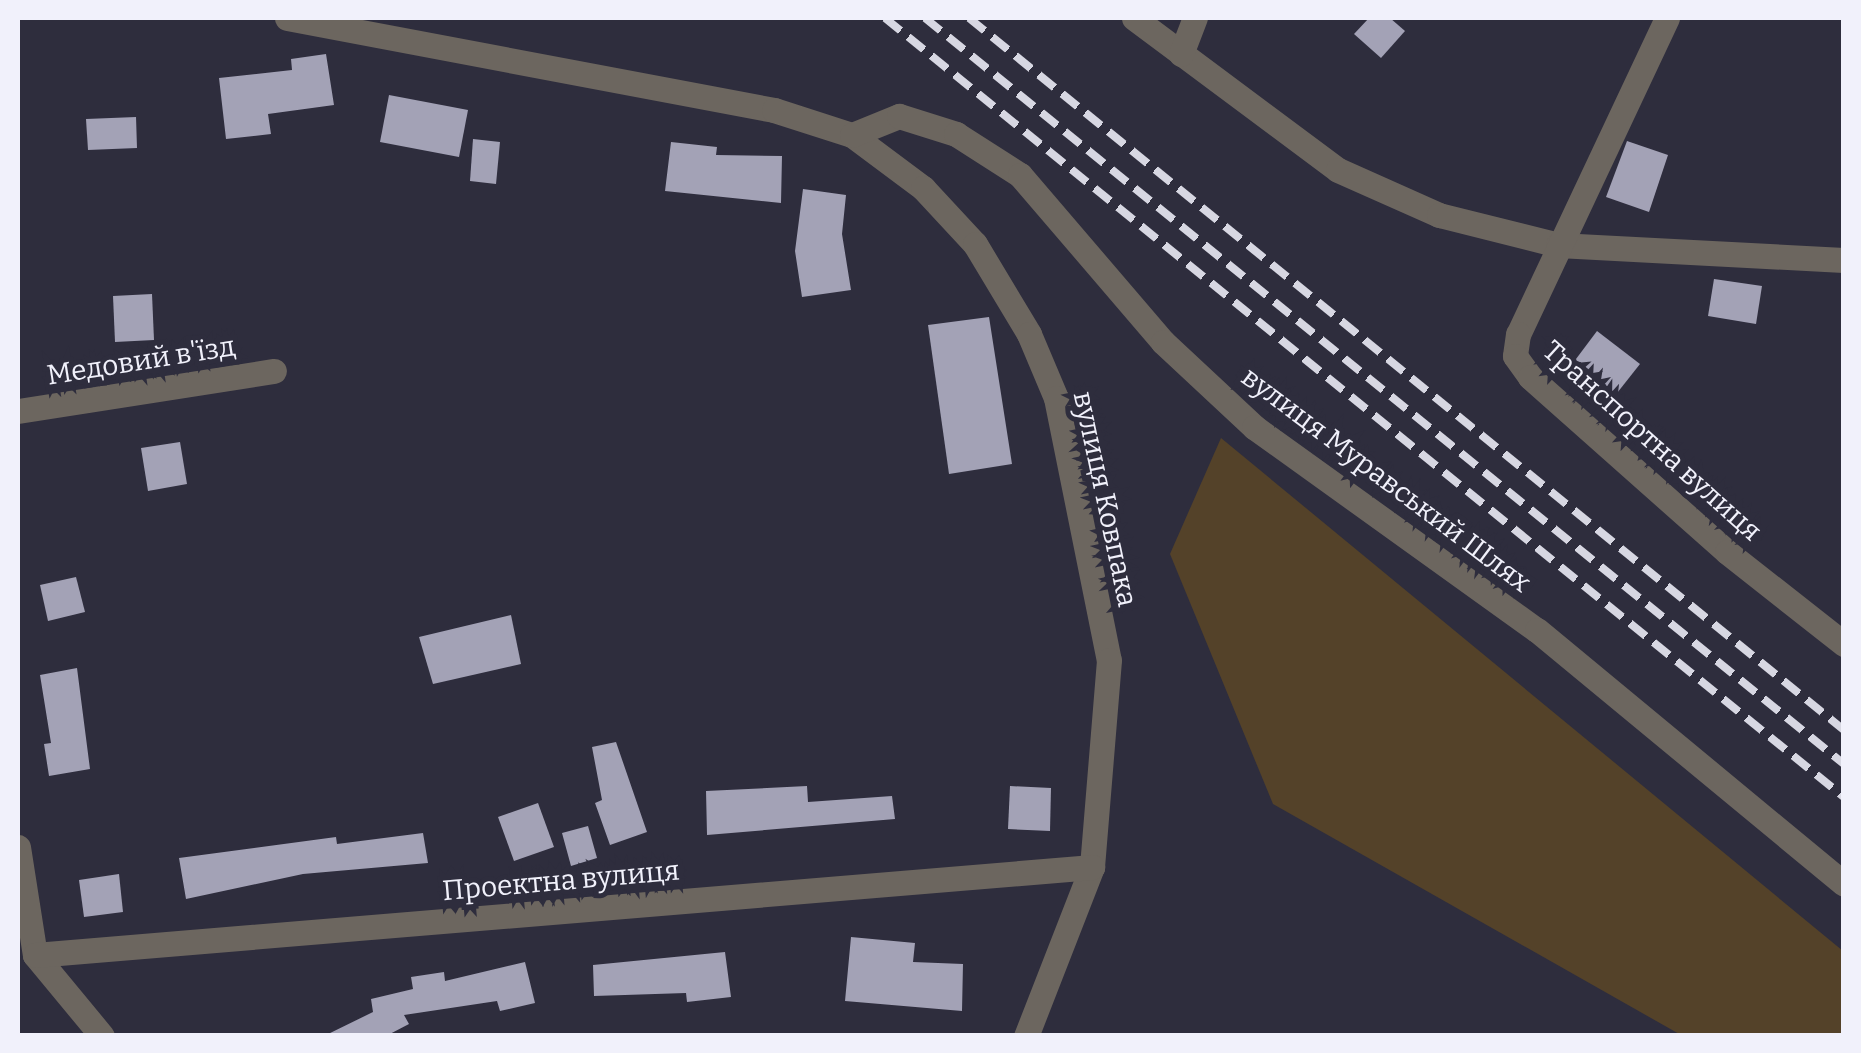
<!DOCTYPE html>
<meta charset="utf-8">
<style>
body{margin:0}
#map{position:relative;width:1861px;height:1053px;overflow:hidden;background:#2e2d3d;font-family:Bitter,serif}
div>[style]{position:absolute}
.green>*{inset:0;background:#544229}
.building>*{inset:0;background:#a3a2b6}
.minor>*{height:25px;margin:-12.5px;padding:0 12.5px;transform-origin:12.5px;border-radius:12.5px;background:#6c665f}
.rail>*{height:8px;margin-top:-4px;transform-origin:0;background:repeating-linear-gradient(90deg,#d7d7e2 0 20px,transparent 0 30px)}
span{translate:-50% -50%;white-space:nowrap;text-align:center;line-height:1.15;-webkit-text-stroke:10px #2e2d3d;paint-order:stroke}
.street-label{font-size:28px;color:#f1f1fb}
.frame{position:absolute;inset:0;border:20px solid #f1f1fb;pointer-events:none}
</style>
<div id="map">
<div class="green">
<i style="clip-path:polygon(1221px 438px,1843px 951px,1843px 1035px,1681px 1035px,1273px 804px,1170px 554px)"></i>
</div>
<div class="building">
<i style="clip-path:polygon(1369px 18px,1390px 18px,1405px 31px,1381px 58px,1354px 34px)"></i>
<i style="clip-path:polygon(326px 54px,334px 105px,268px 114px,271px 134px,226px 139px,219px 78px,292px 70px,291px 59px)"></i>
<i style="clip-path:polygon(389px 95px,468px 110px,459px 157px,380px 142px)"></i>
<i style="clip-path:polygon(136px 117px,137px 148px,88px 150px,86px 119px)"></i>
<i style="clip-path:polygon(473px 139px,500px 142px,496px 184px,470px 181px)"></i>
<i style="clip-path:polygon(1627px 141px,1668px 155px,1649px 212px,1606px 197px)"></i>
<i style="clip-path:polygon(671px 142px,717px 147px,716px 155px,782px 156px,781px 203px,665px 191px)"></i>
<i style="clip-path:polygon(803px 189px,846px 195px,842px 234px,851px 290px,802px 297px,795px 251px)"></i>
<i style="clip-path:polygon(1714px 279px,1762px 286px,1756px 324px,1708px 316px)"></i>
<i style="clip-path:polygon(152px 294px,154px 340px,115px 342px,113px 296px)"></i>
<i style="clip-path:polygon(989px 317px,1012px 464px,949px 474px,928px 325px)"></i>
<i style="clip-path:polygon(1597px 331px,1640px 364px,1606px 407px,1564px 375px)"></i>
<i style="clip-path:polygon(180px 442px,187px 484px,148px 491px,141px 448px)"></i>
<i style="clip-path:polygon(76px 577px,85px 612px,48px 621px,40px 585px)"></i>
<i style="clip-path:polygon(511px 615px,521px 664px,433px 684px,419px 637px)"></i>
<i style="clip-path:polygon(77px 668px,90px 769px,49px 776px,44px 744px,51px 743px,40px 675px)"></i>
<i style="clip-path:polygon(616px 742px,647px 832px,610px 845px,595px 803px,602px 800px,592px 747px)"></i>
<i style="clip-path:polygon(807px 786px,808px 802px,892px 796px,895px 819px,707px 835px,706px 791px)"></i>
<i style="clip-path:polygon(1010px 786px,1051px 788px,1050px 831px,1008px 829px)"></i>
<i style="clip-path:polygon(538px 803px,554px 847px,514px 861px,498px 817px)"></i>
<i style="clip-path:polygon(588px 826px,597px 858px,571px 866px,562px 833px)"></i>
<i style="clip-path:polygon(423px 833px,428px 863px,303px 874px,186px 899px,179px 858px,336px 837px,337px 844px)"></i>
<i style="clip-path:polygon(119px 874px,123px 912px,84px 917px,79px 880px)"></i>
<i style="clip-path:polygon(851px 937px,915px 943px,913px 962px,963px 964px,962px 1011px,845px 1001px)"></i>
<i style="clip-path:polygon(725px 952px,731px 997px,687px 1002px,686px 993px,594px 996px,593px 965px)"></i>
<i style="clip-path:polygon(525px 962px,535px 1003px,500px 1011px,497px 1001px,404px 1015px,409px 1024px,386px 1036px,324px 1036px,373px 1012px,371px 999px,413px 989px,411px 977px,444px 972px,445px 981px)"></i>
</div>
<div class="minor">
<i style="left:287px;top:18px;width:496px;rotate:10.7deg"></i>
<i style="left:774px;top:110px;width:82px;rotate:17.8deg"></i>
<i style="left:852px;top:135px;width:89px;rotate:36.7deg"></i>
<i style="left:923px;top:188px;width:76px;rotate:47.1deg"></i>
<i style="left:975px;top:244px;width:105px;rotate:59deg"></i>
<i style="left:1029px;top:334px;width:69px;rotate:67.1deg"></i>
<i style="left:1056px;top:398px;width:267px;rotate:78.6deg"></i>
<i style="left:1109px;top:660px;width:208px;rotate:94.7deg"></i>
<i style="left:1092px;top:867px;width:181px;rotate:111.3deg"></i>
<i style="left:1134px;top:18px;width:254px;rotate:36.7deg"></i>
<i style="left:1338px;top:170px;width:111px;rotate:24deg"></i>
<i style="left:1439px;top:215px;width:123px;rotate:14.1deg"></i>
<i style="left:1558px;top:245px;width:286px;rotate:3deg"></i>
<i style="left:1667px;top:18px;width:349px;rotate:115.2deg"></i>
<i style="left:1518px;top:334px;width:22px;rotate:98deg"></i>
<i style="left:1515px;top:356px;width:26px;rotate:54deg"></i>
<i style="left:1530px;top:377px;width:264px;rotate:41.6deg"></i>
<i style="left:1727px;top:552px;width:149px;rotate:38.2deg"></i>
<i style="left:1181px;top:54px;width:39px;rotate:-69deg"></i>
<i style="left:852px;top:135px;width:51px;rotate:-22deg"></i>
<i style="left:899px;top:116px;width:60px;rotate:17.5deg"></i>
<i style="left:956px;top:134px;width:76px;rotate:32.6deg"></i>
<i style="left:1020px;top:175px;width:220px;rotate:49.4deg"></i>
<i style="left:1163px;top:342px;width:125px;rotate:43deg"></i>
<i style="left:1254px;top:427px;width:348px;rotate:35.7deg"></i>
<i style="left:1537px;top:630px;width:398px;rotate:39.6deg"></i>
<i style="left:18px;top:411px;width:259px;rotate:-8.9deg"></i>
<i style="left:18px;top:847px;width:109px;rotate:81.1deg"></i>
<i style="left:35px;top:955px;width:105px;rotate:50.4deg"></i>
<i style="left:35px;top:955px;width:1061px;rotate:-4.76deg"></i>
</div>
<div class="rail">
<i style="left:885px;top:18px;width:1236px;rotate:39.09deg"></i>
<i style="left:925px;top:18px;width:1184px;rotate:39.07deg"></i>
<i style="left:969px;top:18px;width:1128px;rotate:39.14deg"></i>
</div>
<div class="street-label">
<span style="left:141px;top:361px;rotate:-9deg">Медовий в'їзд</span>
<span style="left:1652px;top:441px;rotate:42deg">Транспортна вулиця</span>
<span style="left:1386px;top:480px;rotate:37deg">вулиця Муравський Шлях</span>
<span style="left:1105px;top:499px;rotate:78deg">вулиця Ковпака</span>
<span style="left:561px;top:881px;rotate:-5deg">Проектна вулиця</span>
</div>
<div class="frame"></div>
</div>
